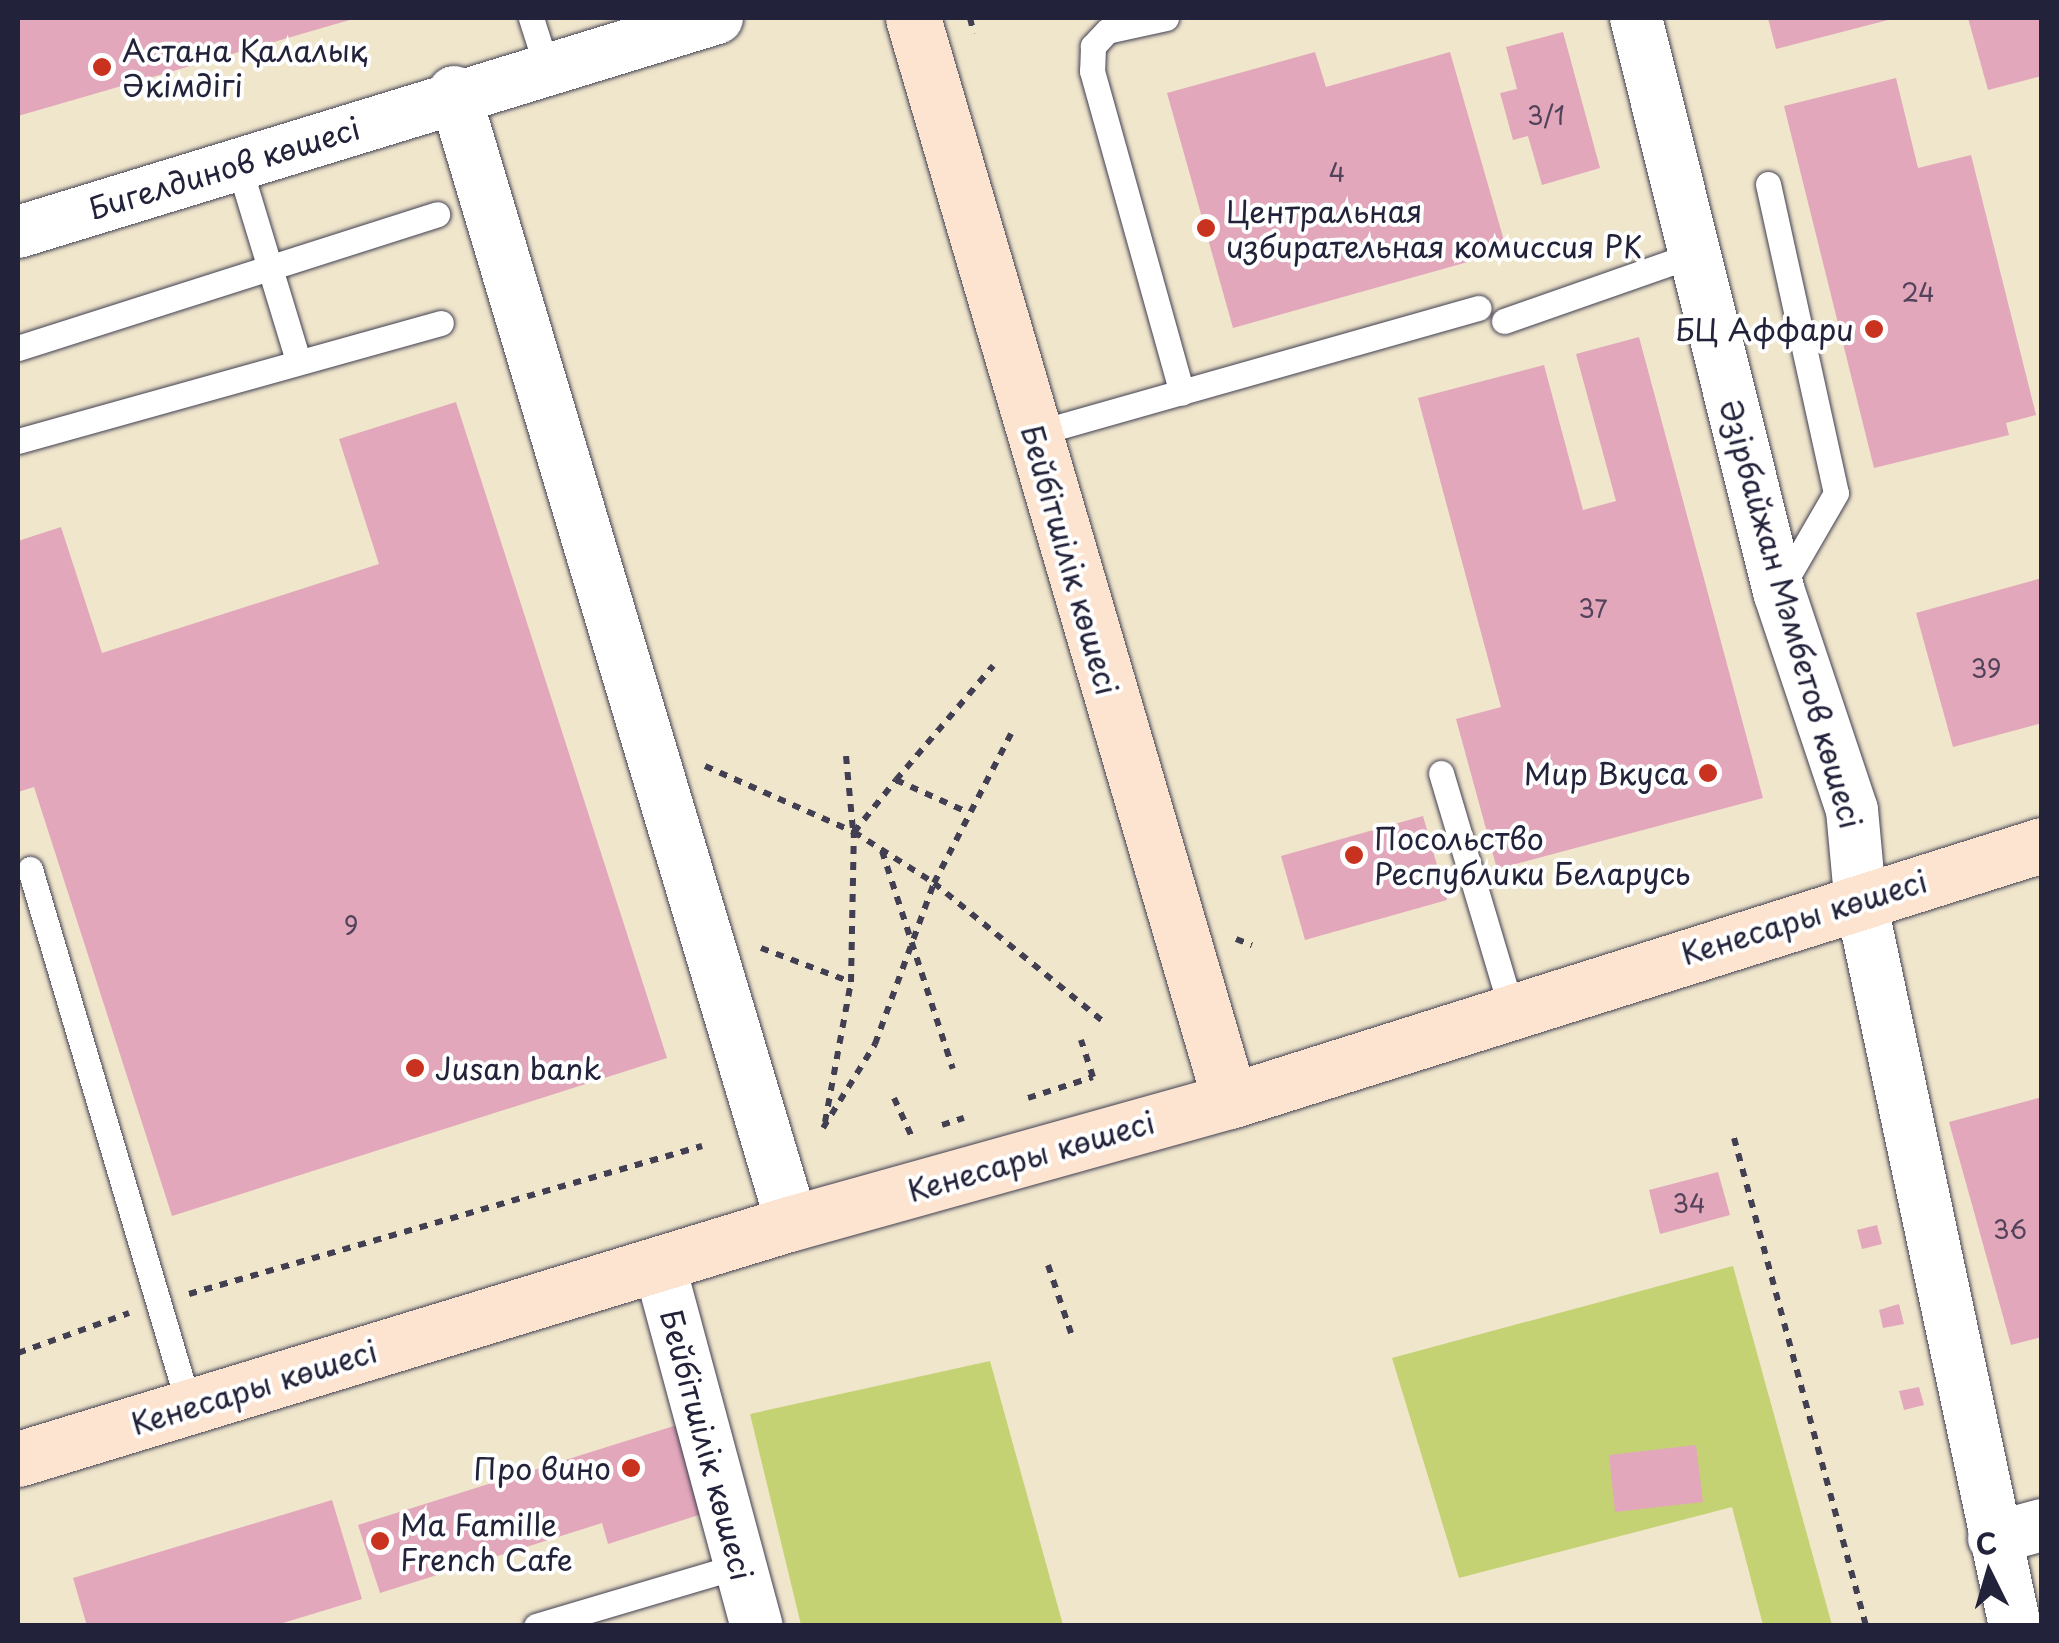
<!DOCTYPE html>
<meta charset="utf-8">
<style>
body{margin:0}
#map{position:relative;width:2059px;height:1643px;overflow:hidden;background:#f0e6cc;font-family:"Playpen Sans",sans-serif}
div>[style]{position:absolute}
.green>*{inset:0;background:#c5d274}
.building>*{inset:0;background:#e2a7bb}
.path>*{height:6px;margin-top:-3px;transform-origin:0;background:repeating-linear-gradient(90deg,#413f51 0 8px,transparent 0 16px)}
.roads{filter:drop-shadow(0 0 2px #413f51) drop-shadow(0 0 2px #413f51)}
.service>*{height:25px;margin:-12.5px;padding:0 12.5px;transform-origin:12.5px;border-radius:12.5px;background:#fff}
.minor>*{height:52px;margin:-26px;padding:0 26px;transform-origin:26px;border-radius:26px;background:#fff}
.secondary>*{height:55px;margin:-27.5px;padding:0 27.5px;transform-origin:27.5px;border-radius:27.5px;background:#fde4d0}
.dots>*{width:28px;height:28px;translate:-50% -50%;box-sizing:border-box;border:5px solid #fff;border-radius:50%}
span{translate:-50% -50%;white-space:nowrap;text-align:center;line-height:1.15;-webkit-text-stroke:8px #fff;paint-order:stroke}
.number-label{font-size:25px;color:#52435b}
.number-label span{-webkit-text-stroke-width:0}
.poi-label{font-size:30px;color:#22223b}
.left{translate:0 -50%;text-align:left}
.right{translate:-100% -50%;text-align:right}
.street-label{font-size:30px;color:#22223b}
.frame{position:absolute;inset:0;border:20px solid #22223b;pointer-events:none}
.north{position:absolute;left:1939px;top:1523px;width:100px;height:100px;-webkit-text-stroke:8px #fff;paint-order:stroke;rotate:355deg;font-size:28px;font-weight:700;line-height:40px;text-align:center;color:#22223b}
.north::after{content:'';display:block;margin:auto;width:35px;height:45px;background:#22223b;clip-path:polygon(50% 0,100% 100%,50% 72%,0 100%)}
</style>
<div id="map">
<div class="green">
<i style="clip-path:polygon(1733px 1266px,1832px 1625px,1763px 1625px,1732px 1507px,1459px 1578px,1392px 1358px)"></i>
<i style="clip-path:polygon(990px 1361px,1063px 1625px,801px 1625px,750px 1414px)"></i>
</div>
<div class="building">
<i style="clip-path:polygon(18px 18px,353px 18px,353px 19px,18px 116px)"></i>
<i style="clip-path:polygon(1768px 18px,1891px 18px,1892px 19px,1776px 49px)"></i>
<i style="clip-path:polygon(1968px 18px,2042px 18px,2042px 76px,1988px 90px)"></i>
<i style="clip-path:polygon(1563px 32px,1600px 168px,1542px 185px,1528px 136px,1513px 140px,1500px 93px,1517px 89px,1506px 47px)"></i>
<i style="clip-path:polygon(1315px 52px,1326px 87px,1450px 52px,1507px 251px,1233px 328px,1167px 93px)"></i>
<i style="clip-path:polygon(1896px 78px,1918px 168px,1971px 155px,2036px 415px,2006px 423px,2009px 435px,1874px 468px,1784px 106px)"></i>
<i style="clip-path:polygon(1639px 337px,1763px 798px,1497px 869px,1456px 719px,1501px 707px,1418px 398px,1544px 365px,1583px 510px,1616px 501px,1576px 354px)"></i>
<i style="clip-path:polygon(456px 402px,667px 1058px,172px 1216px,34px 787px,18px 792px,18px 541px,61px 527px,102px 653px,379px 564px,339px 439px)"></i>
<i style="clip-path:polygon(2042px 578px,2042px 723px,1953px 747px,1916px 613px)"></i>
<i style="clip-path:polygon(1423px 816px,1447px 900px,1305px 940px,1281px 856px)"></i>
<i style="clip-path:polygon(2042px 1097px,2042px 1337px,2011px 1345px,1949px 1122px)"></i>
<i style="clip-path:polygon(1718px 1172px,1730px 1215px,1660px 1234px,1649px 1190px)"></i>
<i style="clip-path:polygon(1877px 1225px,1882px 1244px,1862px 1249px,1857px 1230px)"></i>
<i style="clip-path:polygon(1899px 1304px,1904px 1324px,1883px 1328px,1879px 1310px)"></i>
<i style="clip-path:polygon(1919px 1387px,1924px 1405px,1904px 1410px,1899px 1391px)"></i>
<i style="clip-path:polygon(677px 1425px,705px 1513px,608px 1544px,602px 1523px,380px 1593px,358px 1525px)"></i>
<i style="clip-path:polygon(1696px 1445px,1703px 1502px,1615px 1512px,1609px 1455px)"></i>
<i style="clip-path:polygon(332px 1500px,362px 1599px,273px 1626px,87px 1626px,73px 1578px)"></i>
</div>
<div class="path">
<i style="left:970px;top:18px;width:16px;rotate:76deg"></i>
<i style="left:846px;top:756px;width:74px;rotate:84.6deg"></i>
<i style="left:705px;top:766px;width:163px;rotate:23.9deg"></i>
<i style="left:854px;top:832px;width:95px;rotate:32.5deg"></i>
<i style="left:934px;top:883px;width:222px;rotate:39.3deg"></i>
<i style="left:896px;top:780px;width:150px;rotate:-49.6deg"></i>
<i style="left:882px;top:851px;width:229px;rotate:72deg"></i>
<i style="left:1236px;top:939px;width:17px;rotate:21deg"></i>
<i style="left:761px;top:948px;width:96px;rotate:20.7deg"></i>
<i style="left:851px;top:982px;width:150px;rotate:-88.9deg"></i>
<i style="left:854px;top:832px;width:67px;rotate:-51.1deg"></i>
<i style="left:896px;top:780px;width:78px;rotate:24.3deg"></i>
<i style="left:894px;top:1098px;width:41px;rotate:65.3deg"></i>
<i style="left:1028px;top:1098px;width:68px;rotate:-17.9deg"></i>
<i style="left:1093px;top:1077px;width:39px;rotate:-108deg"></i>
<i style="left:825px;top:1122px;width:142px;rotate:-79.5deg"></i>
<i style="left:942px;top:1125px;width:23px;rotate:-18deg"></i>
<i style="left:823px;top:1128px;width:99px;rotate:-58.2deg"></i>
<i style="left:875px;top:1044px;width:171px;rotate:-69.9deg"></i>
<i style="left:934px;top:883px;width:168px;rotate:-62.7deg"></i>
<i style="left:1734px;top:1138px;width:506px;rotate:74.86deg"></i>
<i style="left:1048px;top:1265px;width:72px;rotate:71.3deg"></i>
<i style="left:189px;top:1294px;width:534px;rotate:-16.09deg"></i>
<i style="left:18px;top:1353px;width:118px;rotate:-19.8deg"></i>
</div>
<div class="roads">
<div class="service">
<i style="left:531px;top:18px;width:52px;rotate:72.3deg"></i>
<i style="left:1166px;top:18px;width:60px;rotate:167.6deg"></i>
<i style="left:1107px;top:31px;width:21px;rotate:133deg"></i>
<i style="left:1093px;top:46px;width:25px;rotate:92deg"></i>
<i style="left:1092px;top:71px;width:334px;rotate:74.4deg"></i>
<i style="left:238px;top:163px;width:203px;rotate:73.1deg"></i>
<i style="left:1768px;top:184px;width:316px;rotate:77.6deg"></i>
<i style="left:1836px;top:493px;width:108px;rotate:120.1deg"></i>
<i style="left:1504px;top:321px;width:202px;rotate:-19.3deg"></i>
<i style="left:18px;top:348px;width:440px;rotate:-17.7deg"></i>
<i style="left:1033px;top:434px;width:463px;rotate:-15.8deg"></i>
<i style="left:18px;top:441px;width:439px;rotate:-15.6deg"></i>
<i style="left:1441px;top:773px;width:248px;rotate:73.4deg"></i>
<i style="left:30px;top:869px;width:560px;rotate:73.51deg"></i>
<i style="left:536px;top:1626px;width:211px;rotate:-16.5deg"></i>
</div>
<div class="minor">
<i style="left:1636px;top:18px;width:592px;rotate:76.01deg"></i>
<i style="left:1779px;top:592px;width:230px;rotate:71.5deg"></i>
<i style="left:1852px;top:810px;width:87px;rotate:84.7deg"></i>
<i style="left:1860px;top:897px;width:745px;rotate:78deg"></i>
<i style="left:454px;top:92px;width:1180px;rotate:73.36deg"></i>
<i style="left:18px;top:232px;width:731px;rotate:-17.02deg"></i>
<i style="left:659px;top:1264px;width:375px;rotate:74.9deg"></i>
<i style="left:1994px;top:1538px;width:50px;rotate:-15.2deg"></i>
</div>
<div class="secondary">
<i style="left:913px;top:18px;width:1128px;rotate:73.68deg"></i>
<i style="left:18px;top:1459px;width:809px;rotate:-16.96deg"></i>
<i style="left:792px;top:1223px;width:455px;rotate:-15.6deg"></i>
<i style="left:1230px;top:1101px;width:851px;rotate:-17.5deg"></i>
</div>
</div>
<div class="dots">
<i style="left:102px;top:67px;background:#c8321e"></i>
<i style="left:1206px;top:228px;background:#c8321e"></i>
<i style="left:1874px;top:329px;background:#c8321e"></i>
<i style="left:1708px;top:773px;background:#c8321e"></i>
<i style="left:1354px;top:855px;background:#c8321e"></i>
<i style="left:415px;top:1068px;background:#c8321e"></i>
<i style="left:631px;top:1468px;background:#c8321e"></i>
<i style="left:380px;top:1541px;background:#c8321e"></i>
</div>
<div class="number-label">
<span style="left:1546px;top:115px">3/1</span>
<span style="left:1337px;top:172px">4</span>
<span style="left:1918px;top:292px">24</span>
<span style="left:1593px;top:608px">37</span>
<span style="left:1986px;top:668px">39</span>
<span style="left:351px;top:925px">9</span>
<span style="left:1689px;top:1203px">34</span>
<span style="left:2010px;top:1229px">36</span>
</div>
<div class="poi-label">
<span class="left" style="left:122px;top:67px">Астана Қалалық<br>Әкімдігі</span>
<span class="left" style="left:1226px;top:228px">Центральная<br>избирательная комиссия РК</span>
<span class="right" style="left:1854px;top:329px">БЦ Аффари</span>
<span class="right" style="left:1688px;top:773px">Мир Вкуса</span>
<span class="left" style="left:1374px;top:855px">Посольство<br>Республики Беларусь</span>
<span class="left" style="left:435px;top:1068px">Jusan bank</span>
<span class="right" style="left:611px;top:1468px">Про вино</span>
<span class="left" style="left:400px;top:1541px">Ma Famille<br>French Cafe</span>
</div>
<div class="street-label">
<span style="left:224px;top:168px;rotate:-17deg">Бигелдинов көшесі</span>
<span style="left:1070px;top:560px;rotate:74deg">Бейбітшілік көшесі</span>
<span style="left:1791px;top:614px;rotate:74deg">Әзірбайжан Мәмбетов көшесі</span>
<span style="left:1804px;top:917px;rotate:-17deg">Кенесары көшесі</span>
<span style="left:1031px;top:1156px;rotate:-16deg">Кенесары көшесі</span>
<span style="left:254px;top:1387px;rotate:-17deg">Кенесары көшесі</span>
<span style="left:707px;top:1445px;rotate:75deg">Бейбітшілік көшесі</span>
</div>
<div class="frame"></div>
<div class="north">С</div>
</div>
